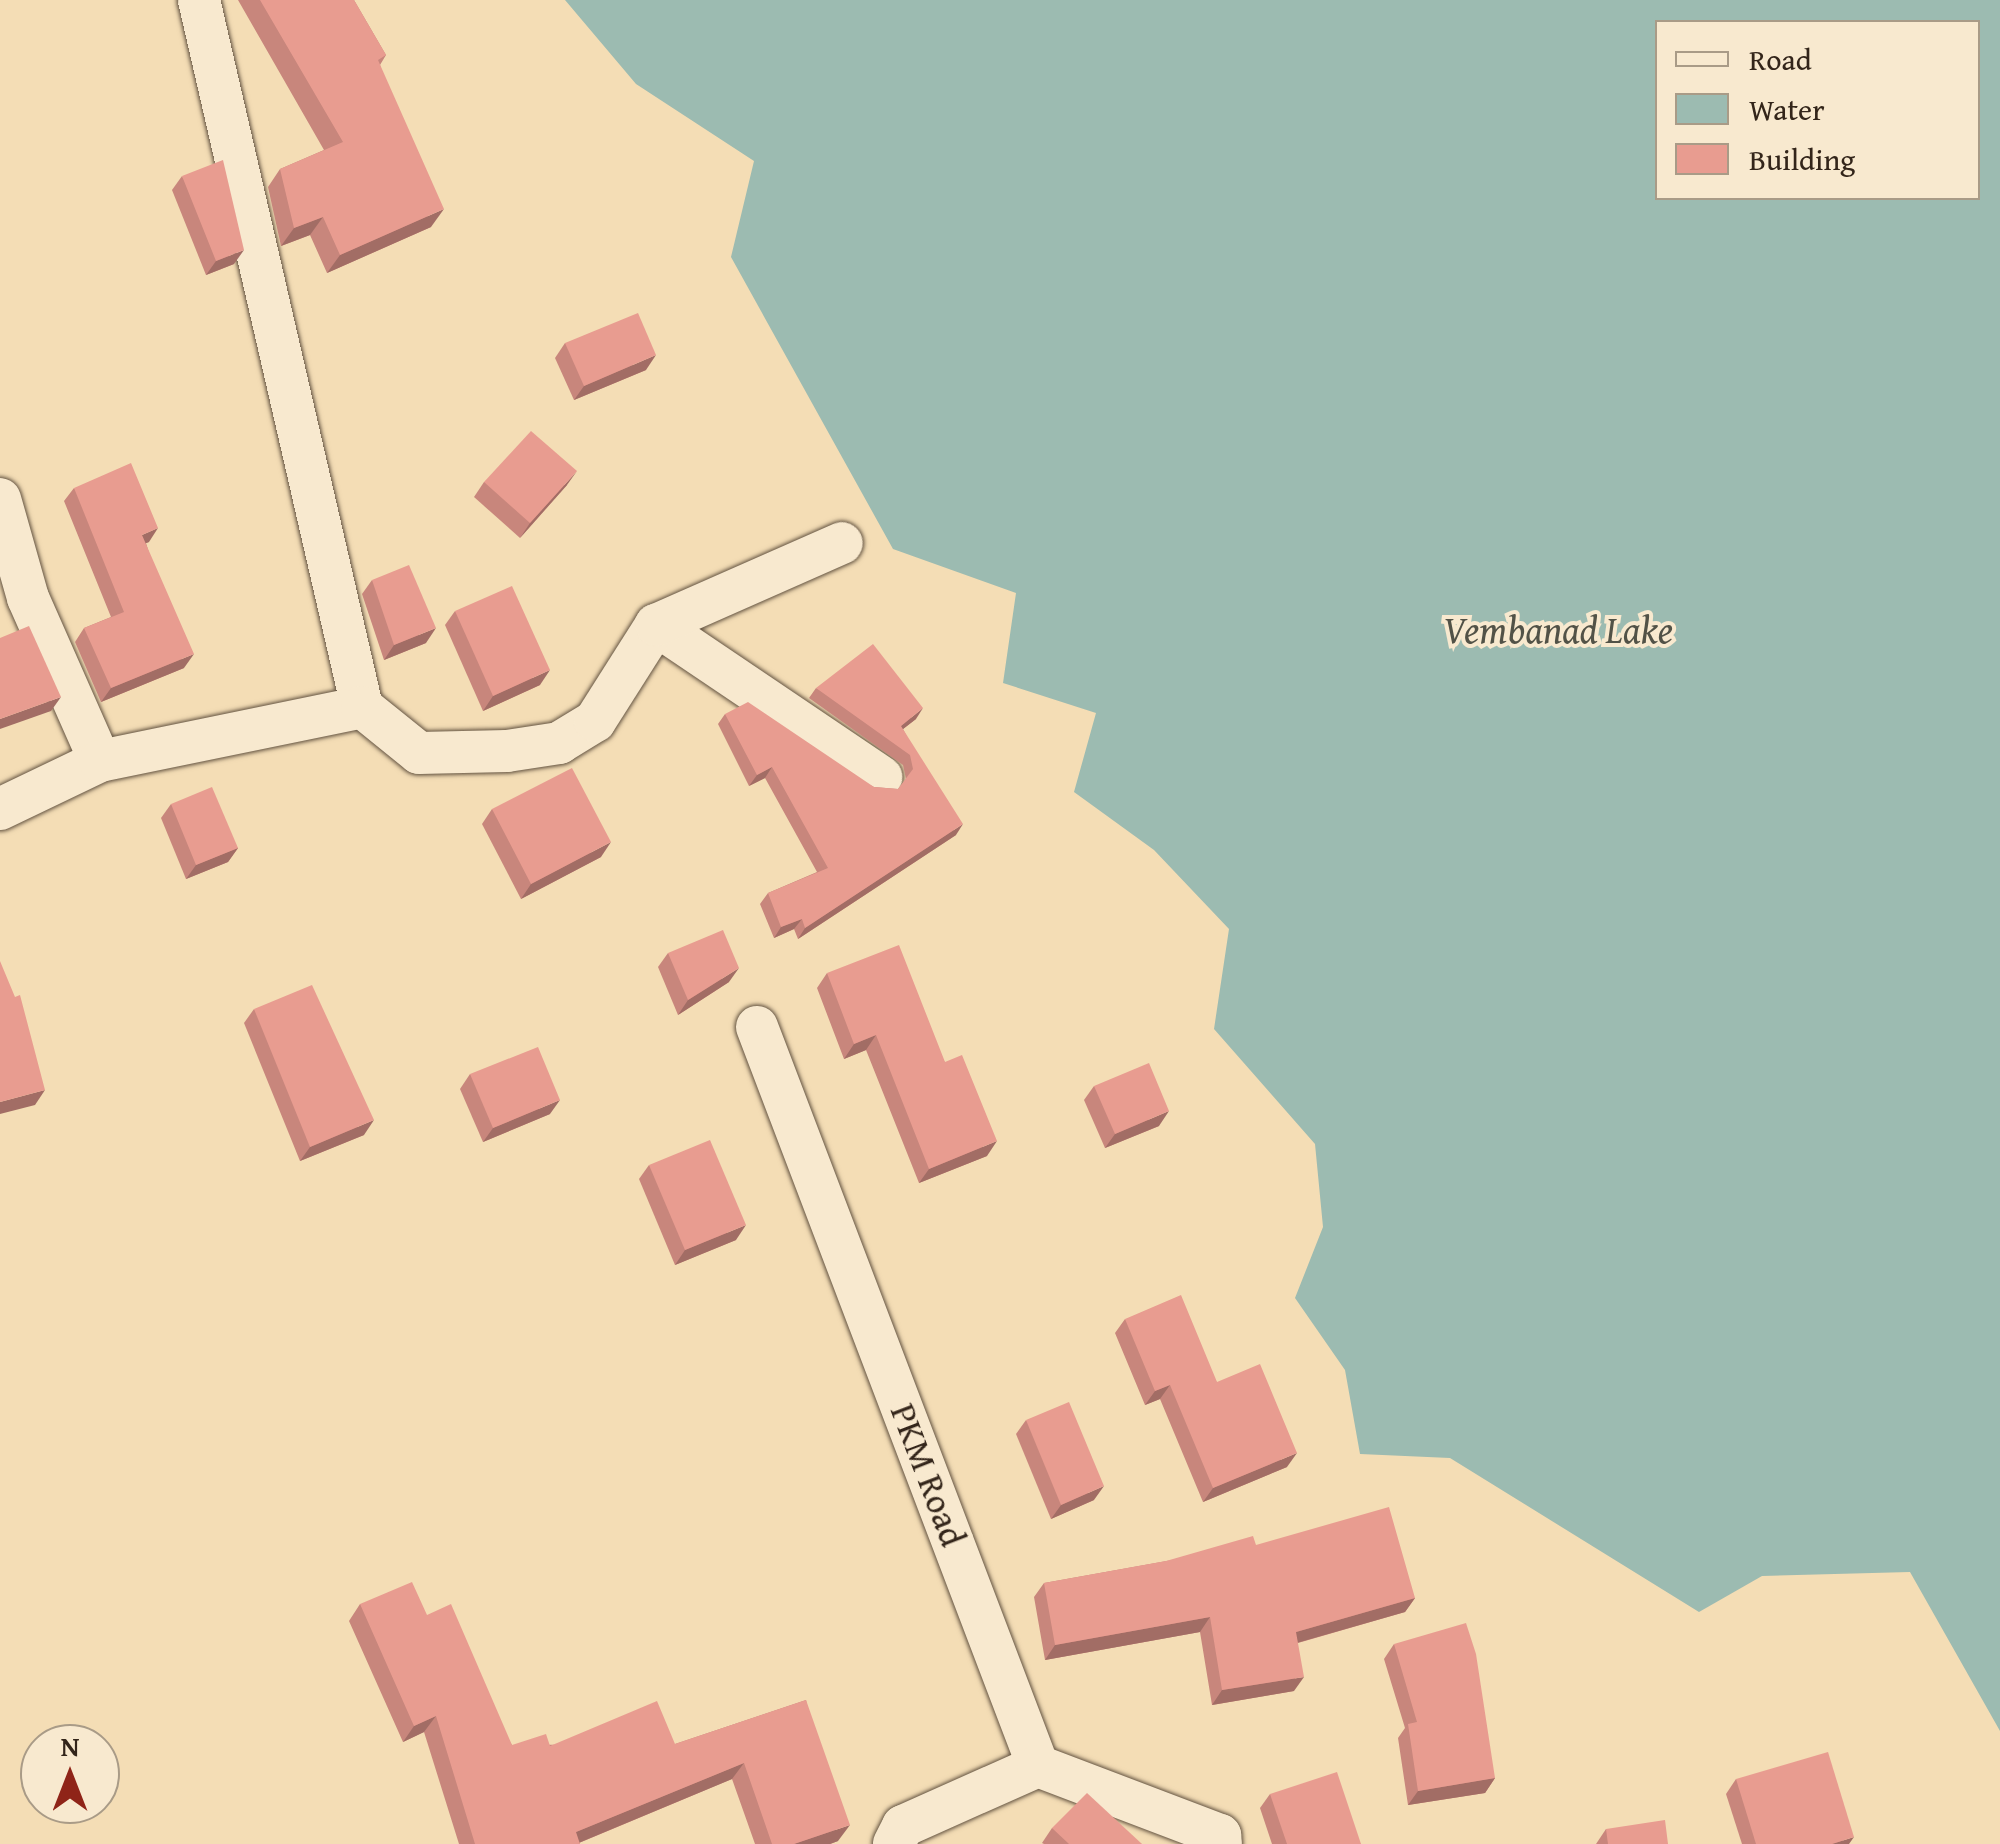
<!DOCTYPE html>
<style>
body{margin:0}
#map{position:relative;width:2000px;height:1844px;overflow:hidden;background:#f4ddb5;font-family:"Gentium Book Plus",serif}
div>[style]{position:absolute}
.water>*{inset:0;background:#9cbbb1}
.roads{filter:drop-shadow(0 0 2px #635341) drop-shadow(0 0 2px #635341)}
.street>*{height:42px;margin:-21px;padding:0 21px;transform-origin:21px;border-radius:21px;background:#f8e9cf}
.wall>*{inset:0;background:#c8867c}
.shaded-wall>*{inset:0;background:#a26d65}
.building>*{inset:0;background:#e89c90}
span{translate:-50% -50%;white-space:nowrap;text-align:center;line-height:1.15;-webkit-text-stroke:8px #f8e9cf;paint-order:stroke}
.street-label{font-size:35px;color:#33251a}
.water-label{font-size:38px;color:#525247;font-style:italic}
.legend{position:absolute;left:1655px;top:20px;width:325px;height:180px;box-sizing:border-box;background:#f8e9cf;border:2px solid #a99b87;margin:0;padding:12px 18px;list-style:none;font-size:30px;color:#33251a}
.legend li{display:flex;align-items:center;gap:20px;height:50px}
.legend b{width:50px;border:2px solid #a99b87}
.north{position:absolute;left:20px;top:1724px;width:100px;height:100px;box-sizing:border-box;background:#f8e9cf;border:2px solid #a99b87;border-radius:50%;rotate:0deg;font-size:28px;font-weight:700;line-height:40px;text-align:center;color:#33251a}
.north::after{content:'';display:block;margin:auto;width:35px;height:45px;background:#8f2418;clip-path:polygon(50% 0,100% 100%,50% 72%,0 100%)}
</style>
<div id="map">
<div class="water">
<i style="clip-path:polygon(evenodd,565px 0,2000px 0,2000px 1731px,1910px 1572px,1762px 1576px,1699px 1612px,1450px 1458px,1360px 1454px,1345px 1370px,1295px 1298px,1323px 1227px,1315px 1144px,1214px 1029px,1229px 929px,1154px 850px,1074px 792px,1096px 713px,1003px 683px,1016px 593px,893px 549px,731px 257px,754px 161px,636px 84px,565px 0,1658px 22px,1978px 22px,1978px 198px,1658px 198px,1658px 22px)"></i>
</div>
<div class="roads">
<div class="street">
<i style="left:199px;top:0;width:726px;rotate:77.02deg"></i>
<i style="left:0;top:499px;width:103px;rotate:74.2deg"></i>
<i style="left:28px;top:598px;width:178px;rotate:66.2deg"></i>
<i style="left:100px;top:761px;width:111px;rotate:154.4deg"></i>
<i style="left:656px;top:625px;width:272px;rotate:34deg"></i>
<i style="left:100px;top:761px;width:268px;rotate:-11.6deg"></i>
<i style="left:362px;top:707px;width:73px;rotate:38.9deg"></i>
<i style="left:419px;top:753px;width:88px;rotate:-1.3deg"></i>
<i style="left:507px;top:751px;width:53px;rotate:-8.7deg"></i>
<i style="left:559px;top:743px;width:42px;rotate:-31.4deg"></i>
<i style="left:595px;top:721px;width:114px;rotate:-57.6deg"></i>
<i style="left:656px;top:625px;width:203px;rotate:-23.8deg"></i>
<i style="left:757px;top:1027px;width:791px;rotate:69.18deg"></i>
<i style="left:1038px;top:1766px;width:148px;rotate:156deg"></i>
<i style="left:903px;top:1826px;width:20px;rotate:117deg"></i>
<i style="left:1038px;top:1766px;width:195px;rotate:20.8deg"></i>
<i style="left:1220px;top:1835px;width:9px;rotate:84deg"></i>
</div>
</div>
<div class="wall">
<i style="clip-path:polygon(238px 0,354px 0,386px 55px,380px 65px,431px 227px,327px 273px,310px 235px,281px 246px,268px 187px,280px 169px,324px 150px)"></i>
<i style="clip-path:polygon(182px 176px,234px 264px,206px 275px,172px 190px)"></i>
<i style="clip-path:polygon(565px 343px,646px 370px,574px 400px,555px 358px)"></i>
<i style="clip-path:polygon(484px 482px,567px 485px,520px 538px,474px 497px)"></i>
<i style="clip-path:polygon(74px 488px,149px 542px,146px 543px,184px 668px,101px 702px,75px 642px,84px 628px,111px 617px,64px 501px)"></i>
<i style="clip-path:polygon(372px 580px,426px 643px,384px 660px,362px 594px)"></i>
<i style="clip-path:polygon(455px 611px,540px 685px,483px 711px,445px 625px)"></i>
<i style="clip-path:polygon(816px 688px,916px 719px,903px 729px,956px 835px,798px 939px,794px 929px,774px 938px,760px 904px,768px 893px,817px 872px,765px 778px,749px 786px,718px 724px,725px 714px,874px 787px,898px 789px,906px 779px,903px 765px,809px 698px)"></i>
<i style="clip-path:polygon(171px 804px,238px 848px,228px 862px,186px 879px,161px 818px)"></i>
<i style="clip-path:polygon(492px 809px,601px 857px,521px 899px,482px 824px)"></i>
<i style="clip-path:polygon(668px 953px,729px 982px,678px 1015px,658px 967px)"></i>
<i style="clip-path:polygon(827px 973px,945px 1062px,987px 1156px,919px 1183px,866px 1050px,844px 1059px,817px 988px)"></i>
<i style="clip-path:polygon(254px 1009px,364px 1135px,300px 1161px,244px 1023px)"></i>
<i style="clip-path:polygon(470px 1074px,550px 1114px,483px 1142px,460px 1089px)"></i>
<i style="clip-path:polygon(1094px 1086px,1159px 1126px,1105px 1148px,1084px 1100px)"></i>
<i style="clip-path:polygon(649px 1165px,736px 1240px,675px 1265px,639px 1179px)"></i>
<i style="clip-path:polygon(1125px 1319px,1217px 1382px,1287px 1467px,1203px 1502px,1160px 1399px,1145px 1405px,1115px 1333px)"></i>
<i style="clip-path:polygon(1026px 1420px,1094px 1500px,1051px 1519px,1016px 1434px)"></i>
<i style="clip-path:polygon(1256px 1545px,1415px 1598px,1405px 1612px,1298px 1643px,1294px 1691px,1212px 1705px,1200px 1632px,1045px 1660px,1034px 1597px,1044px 1583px)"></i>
<i style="clip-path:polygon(360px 1604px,427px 1615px,512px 1745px,675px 1744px,806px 1700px,838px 1841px,830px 1844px,755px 1844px,732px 1779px,579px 1843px,580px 1844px,459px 1844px,424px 1732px,403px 1742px,349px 1621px)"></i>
<i style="clip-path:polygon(1394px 1644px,1495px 1778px,1485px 1793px,1408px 1805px,1398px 1738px,1405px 1728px,1384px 1659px)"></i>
<i style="clip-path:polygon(1736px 1779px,1849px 1844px,1742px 1844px,1726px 1794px)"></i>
<i style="clip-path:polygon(1270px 1794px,1361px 1844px,1272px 1844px,1260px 1808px)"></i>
<i style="clip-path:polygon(1052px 1828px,1142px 1844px,1044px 1844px,1042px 1843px)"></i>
<i style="clip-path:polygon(1606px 1829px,1668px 1844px,1596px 1844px)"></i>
</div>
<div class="shaded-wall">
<i style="clip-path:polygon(444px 209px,431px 227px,327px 273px,340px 255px)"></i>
<i style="clip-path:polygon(323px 217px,310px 235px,281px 246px,294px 228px)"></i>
<i style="clip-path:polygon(244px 250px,234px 264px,206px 275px,216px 261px)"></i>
<i style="clip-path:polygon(656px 355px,646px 370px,574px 400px,584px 386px)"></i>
<i style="clip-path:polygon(577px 471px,567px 485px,520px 538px,530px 523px)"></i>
<i style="clip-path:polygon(158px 528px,149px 542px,133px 548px,142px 535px)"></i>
<i style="clip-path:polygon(436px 628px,426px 643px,384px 660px,394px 645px)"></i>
<i style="clip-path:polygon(194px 654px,184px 668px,101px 702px,111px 688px)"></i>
<i style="clip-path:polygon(550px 670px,540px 685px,483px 711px,493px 696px)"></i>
<i style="clip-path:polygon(61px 697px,51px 711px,0 729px,0 719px)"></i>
<i style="clip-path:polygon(923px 708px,916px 719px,894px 736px,901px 726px)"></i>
<i style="clip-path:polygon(772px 767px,765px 778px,749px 786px,757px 775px)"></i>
<i style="clip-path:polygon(963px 824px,956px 835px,798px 939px,805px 928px)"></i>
<i style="clip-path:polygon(611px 842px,601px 857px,521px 899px,531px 884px)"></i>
<i style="clip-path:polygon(238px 848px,228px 862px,186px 879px,196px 865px)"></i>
<i style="clip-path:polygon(802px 919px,794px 929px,774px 938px,781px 927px)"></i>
<i style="clip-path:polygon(739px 968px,729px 982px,678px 1015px,688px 1000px)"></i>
<i style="clip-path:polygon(876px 1035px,866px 1050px,844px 1059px,854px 1044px)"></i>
<i style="clip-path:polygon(45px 1090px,35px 1105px,0 1114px,0 1102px)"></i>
<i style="clip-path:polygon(560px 1100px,550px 1114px,483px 1142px,493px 1128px)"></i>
<i style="clip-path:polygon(1169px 1111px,1159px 1126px,1105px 1148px,1115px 1134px)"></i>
<i style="clip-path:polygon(374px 1120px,364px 1135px,300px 1161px,310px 1147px)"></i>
<i style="clip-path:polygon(997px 1141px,987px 1156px,919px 1183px,929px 1169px)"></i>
<i style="clip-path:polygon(746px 1225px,736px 1240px,675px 1265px,685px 1250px)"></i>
<i style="clip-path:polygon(1170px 1385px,1160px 1399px,1145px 1405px,1155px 1391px)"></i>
<i style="clip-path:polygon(1297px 1453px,1287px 1467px,1203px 1502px,1213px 1488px)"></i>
<i style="clip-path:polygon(1104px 1486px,1094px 1500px,1051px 1519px,1061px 1505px)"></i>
<i style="clip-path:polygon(1415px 1598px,1405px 1612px,1286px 1646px,1296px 1632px)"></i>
<i style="clip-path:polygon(1210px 1617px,1200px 1632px,1045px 1660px,1055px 1645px)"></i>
<i style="clip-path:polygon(1304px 1677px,1294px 1691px,1212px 1705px,1222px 1690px)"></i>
<i style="clip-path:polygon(436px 1716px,424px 1732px,403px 1742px,414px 1726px)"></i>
<i style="clip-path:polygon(744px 1763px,732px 1779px,576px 1844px,576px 1832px)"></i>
<i style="clip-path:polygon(1495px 1778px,1485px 1793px,1408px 1805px,1418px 1791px)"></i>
<i style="clip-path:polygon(850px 1825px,838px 1841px,830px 1844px,794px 1844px)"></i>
<i style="clip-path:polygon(1854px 1837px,1849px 1844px,1832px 1844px)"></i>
</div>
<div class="building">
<i style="clip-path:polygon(260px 0,354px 0,386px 55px,378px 60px,444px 209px,340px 255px,323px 217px,294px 228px,280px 169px,343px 142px)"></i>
<i style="clip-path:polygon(223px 160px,244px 250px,216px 261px,182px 176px)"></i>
<i style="clip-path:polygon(638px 313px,656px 355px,584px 386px,565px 343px)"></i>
<i style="clip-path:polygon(531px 431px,577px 471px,530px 523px,484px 482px)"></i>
<i style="clip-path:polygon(131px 463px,158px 528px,142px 535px,194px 654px,111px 688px,84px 628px,124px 612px,74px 488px)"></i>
<i style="clip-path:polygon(409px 565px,436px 628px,394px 645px,372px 580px)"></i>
<i style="clip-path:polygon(512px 586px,550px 670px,493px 696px,455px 611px)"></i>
<i style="clip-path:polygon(29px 626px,61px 697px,0 719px,0 638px)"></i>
<i style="clip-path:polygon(873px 644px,923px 708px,901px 726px,963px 824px,805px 928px,802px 919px,781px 927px,768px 893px,828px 868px,772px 767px,757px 775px,725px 714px,748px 702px,874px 787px,898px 789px,913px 769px,910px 755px,816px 688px)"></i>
<i style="clip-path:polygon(572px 768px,611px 842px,531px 884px,492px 809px)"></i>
<i style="clip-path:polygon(212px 787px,238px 848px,196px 865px,171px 804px)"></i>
<i style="clip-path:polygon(723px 930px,739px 968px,688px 1000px,668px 953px)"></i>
<i style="clip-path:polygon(899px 945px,945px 1062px,962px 1055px,997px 1141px,929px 1169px,876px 1035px,854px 1044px,827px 973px)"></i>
<i style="clip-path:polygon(0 961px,15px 997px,20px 995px,45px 1090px,0 1102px)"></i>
<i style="clip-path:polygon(312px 985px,374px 1120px,310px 1147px,254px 1009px)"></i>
<i style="clip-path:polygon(538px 1047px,560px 1100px,493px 1128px,470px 1074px)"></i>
<i style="clip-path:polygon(1149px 1063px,1169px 1111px,1115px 1134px,1094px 1086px)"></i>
<i style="clip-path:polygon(710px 1140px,746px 1225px,685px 1250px,649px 1165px)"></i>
<i style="clip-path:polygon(1181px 1295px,1217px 1382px,1260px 1364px,1297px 1453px,1213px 1488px,1170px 1385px,1155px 1391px,1125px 1319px)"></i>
<i style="clip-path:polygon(1069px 1402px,1104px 1486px,1061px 1505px,1026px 1420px)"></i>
<i style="clip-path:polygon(1389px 1507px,1415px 1598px,1296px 1632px,1304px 1677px,1222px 1690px,1210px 1617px,1055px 1645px,1044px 1583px,1166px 1561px,1253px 1536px,1256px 1545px)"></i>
<i style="clip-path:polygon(412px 1582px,427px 1615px,451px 1604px,512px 1745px,546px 1734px,550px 1746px,657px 1701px,675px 1744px,806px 1700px,850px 1825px,794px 1844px,772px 1844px,744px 1763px,576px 1832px,580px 1844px,475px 1844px,436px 1716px,414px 1726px,360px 1604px)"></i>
<i style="clip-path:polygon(1466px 1623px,1476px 1654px,1495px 1778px,1418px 1791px,1408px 1724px,1417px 1722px,1394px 1644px)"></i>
<i style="clip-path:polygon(1828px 1752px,1854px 1837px,1832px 1844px,1756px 1844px,1736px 1779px)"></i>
<i style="clip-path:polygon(1337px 1772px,1361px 1844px,1287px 1844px,1270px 1794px)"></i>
<i style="clip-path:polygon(1087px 1793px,1142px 1844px,1069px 1844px,1052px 1828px)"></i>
<i style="clip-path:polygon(1665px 1820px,1668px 1844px,1608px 1844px,1606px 1829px)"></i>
</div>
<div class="street-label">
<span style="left:928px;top:1475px;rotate:69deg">PKM Road</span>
</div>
<div class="water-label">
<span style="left:1558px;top:630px">Vembanad Lake</span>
</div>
<ul class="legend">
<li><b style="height:12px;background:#f8e9cf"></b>Road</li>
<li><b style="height:28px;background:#9cbbb1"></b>Water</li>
<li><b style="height:28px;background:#e89c90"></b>Building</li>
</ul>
<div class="north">N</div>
</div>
